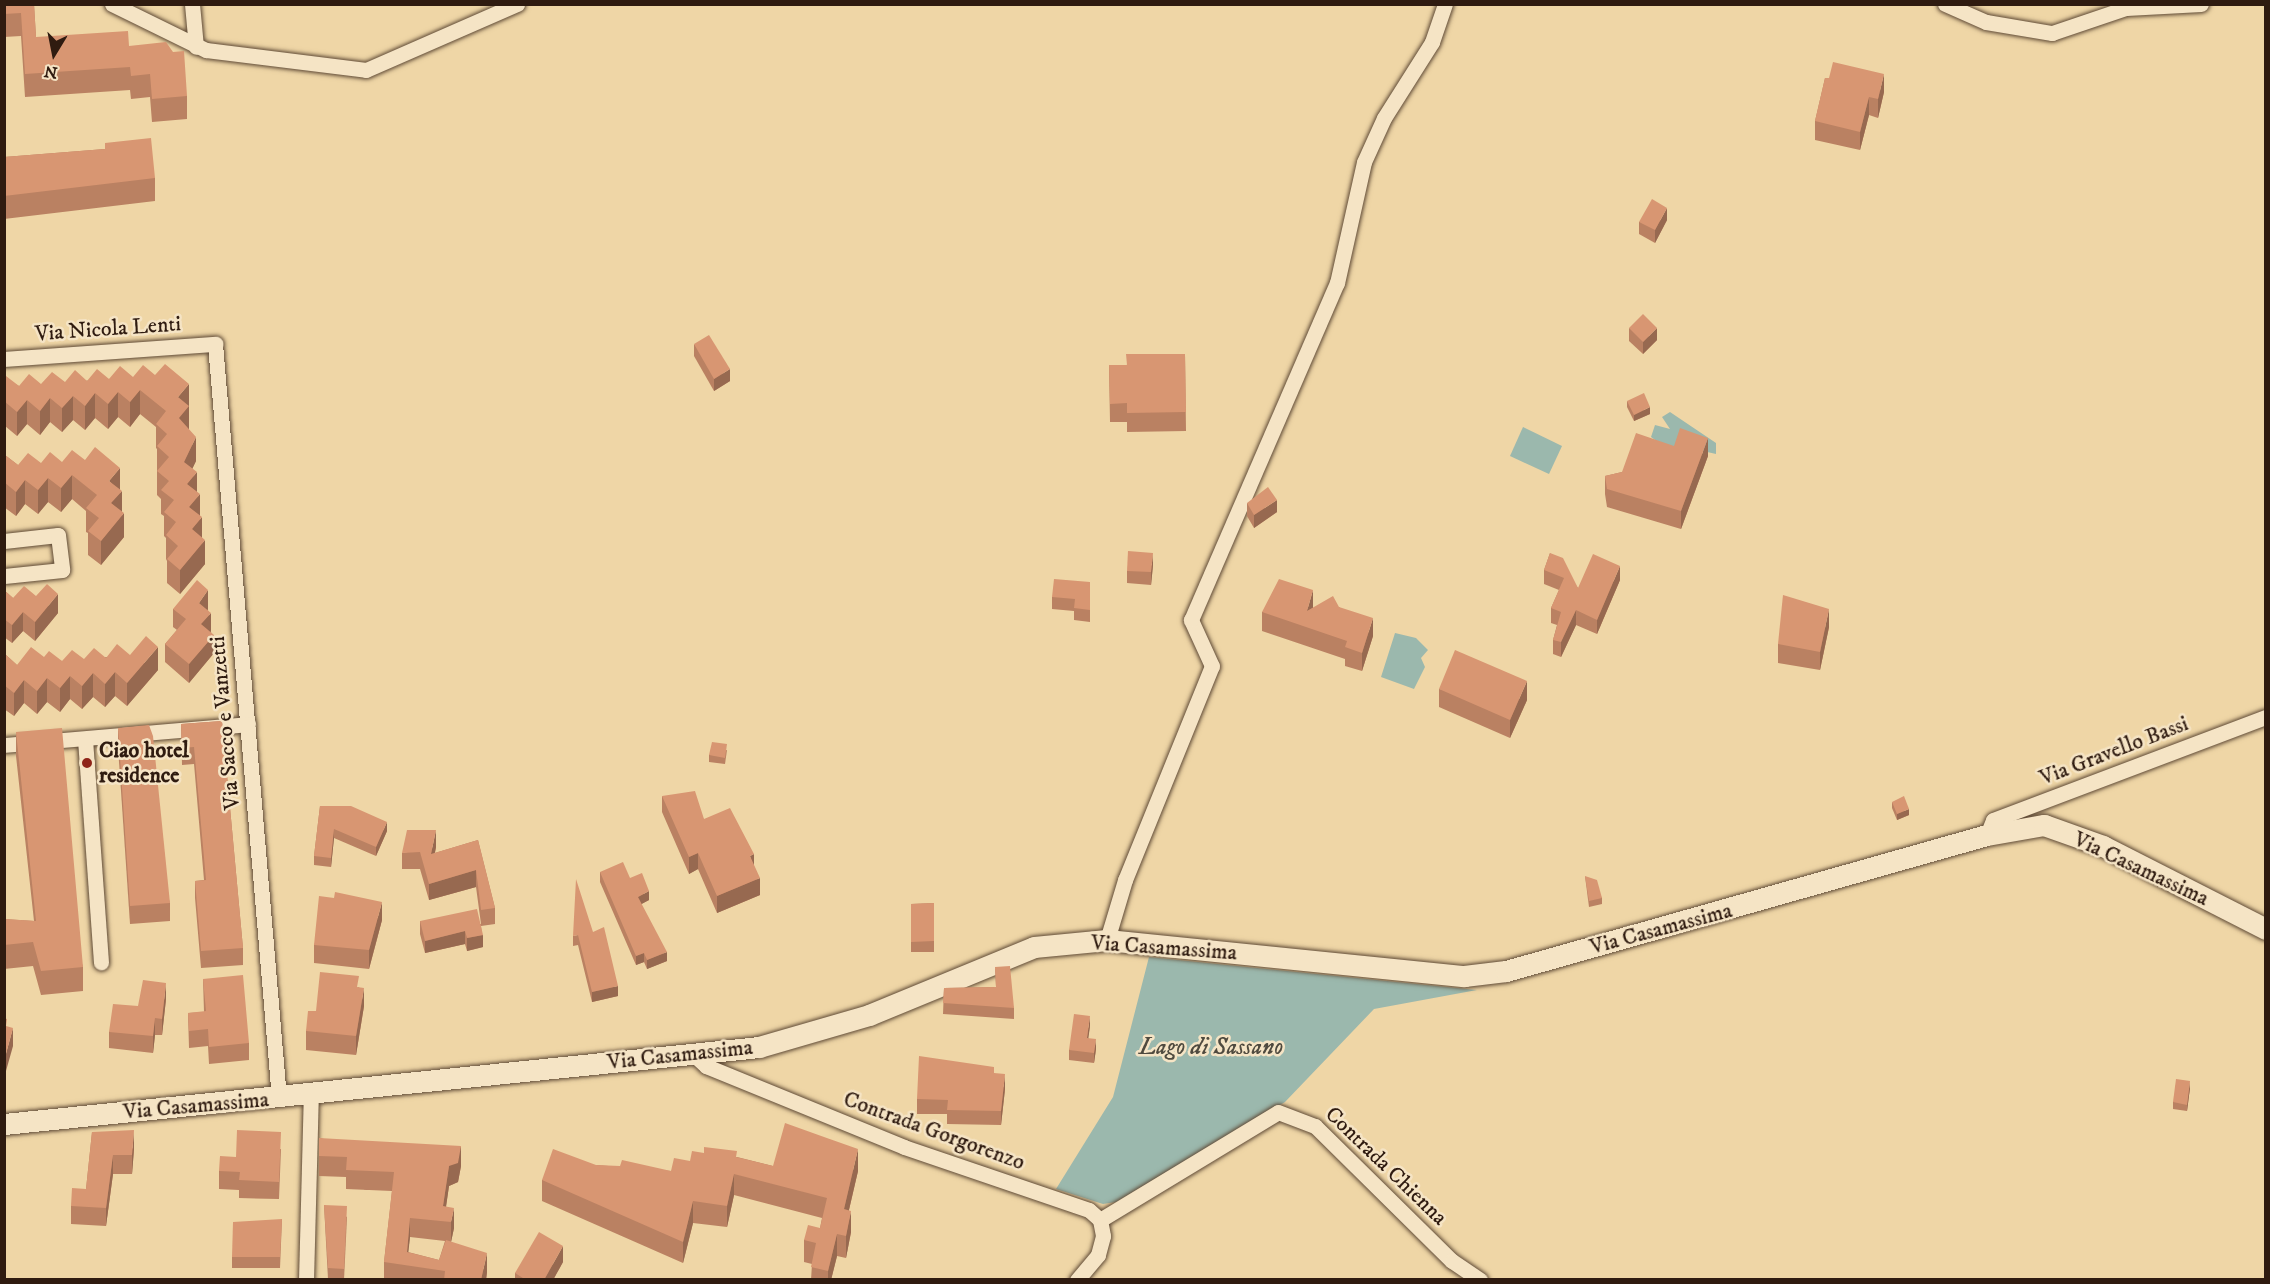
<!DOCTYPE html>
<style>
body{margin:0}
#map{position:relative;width:2270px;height:1284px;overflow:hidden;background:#efd6a6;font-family:"IM FELL DW Pica",serif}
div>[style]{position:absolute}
.water>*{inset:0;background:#9bb8ad}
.roads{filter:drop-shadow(0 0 2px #5f4a36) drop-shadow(0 0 2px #5f4a36)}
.street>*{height:15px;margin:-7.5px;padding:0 7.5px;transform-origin:7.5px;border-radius:7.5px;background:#f5e4c5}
.secondary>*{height:21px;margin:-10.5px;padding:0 10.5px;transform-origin:10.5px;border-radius:10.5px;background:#f5e4c5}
.wall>*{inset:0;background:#ba8162}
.shaded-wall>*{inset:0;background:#976950}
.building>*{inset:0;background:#d89672}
.dots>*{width:16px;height:16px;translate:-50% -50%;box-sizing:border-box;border:3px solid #f5e4c5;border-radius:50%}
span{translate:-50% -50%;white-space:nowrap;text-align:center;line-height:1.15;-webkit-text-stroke:5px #f5e4c5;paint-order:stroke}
.street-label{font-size:22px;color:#2f1b10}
.poi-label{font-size:22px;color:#2f1b10;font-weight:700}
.left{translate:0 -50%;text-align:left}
.water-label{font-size:24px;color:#4f4a3f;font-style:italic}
.frame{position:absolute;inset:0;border:6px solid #2f1b10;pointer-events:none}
.north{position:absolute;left:24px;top:24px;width:60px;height:60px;-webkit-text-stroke:4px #f5e4c5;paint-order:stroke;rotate:190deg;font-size:16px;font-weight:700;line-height:24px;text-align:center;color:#2f1b10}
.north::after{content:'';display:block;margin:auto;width:21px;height:27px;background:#2f1b10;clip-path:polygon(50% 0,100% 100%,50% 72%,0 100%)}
</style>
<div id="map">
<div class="water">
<i style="clip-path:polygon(1670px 412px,1716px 443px,1716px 454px,1681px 446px,1677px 456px,1651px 437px,1655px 425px,1670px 429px,1662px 417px)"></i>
<i style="clip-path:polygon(1523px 427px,1562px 446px,1549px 474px,1510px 456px)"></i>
<i style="clip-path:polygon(1395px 633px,1416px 638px,1428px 650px,1421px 658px,1425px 667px,1414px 689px,1381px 677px)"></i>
<i style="clip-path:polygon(1149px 957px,1477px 990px,1374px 1009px,1285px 1102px,1116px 1202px,1103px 1204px,1056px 1189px,1113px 1097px)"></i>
</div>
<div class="roads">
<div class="street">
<i style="left:112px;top:4px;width:105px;rotate:26.1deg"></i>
<i style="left:206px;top:50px;width:161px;rotate:7.1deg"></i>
<i style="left:366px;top:70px;width:165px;rotate:-23.6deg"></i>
<i style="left:192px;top:4px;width:43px;rotate:84.7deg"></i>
<i style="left:1945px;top:4px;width:45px;rotate:23.7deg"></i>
<i style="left:1986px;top:22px;width:67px;rotate:9.5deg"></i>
<i style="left:2052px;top:33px;width:78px;rotate:-18.7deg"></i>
<i style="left:2126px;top:8px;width:75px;rotate:-3.1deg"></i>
<i style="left:4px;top:359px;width:212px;rotate:-4.1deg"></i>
<i style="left:215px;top:344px;width:758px;rotate:85.15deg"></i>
<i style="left:4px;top:541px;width:54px;rotate:-6.3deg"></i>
<i style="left:58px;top:535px;width:35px;rotate:83deg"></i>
<i style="left:62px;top:570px;width:58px;rotate:174.1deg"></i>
<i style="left:85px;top:739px;width:224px;rotate:85.9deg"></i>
<i style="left:4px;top:745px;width:245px;rotate:-4.9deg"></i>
<i style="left:1987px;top:835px;width:16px;rotate:-68deg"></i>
<i style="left:1993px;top:820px;width:292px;rotate:-20.7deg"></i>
<i style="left:1107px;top:940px;width:63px;rotate:-73.3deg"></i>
<i style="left:1125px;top:880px;width:231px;rotate:-67.9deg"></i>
<i style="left:1212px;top:666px;width:51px;rotate:-114.5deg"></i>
<i style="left:1191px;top:620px;width:367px;rotate:-66.6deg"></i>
<i style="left:1337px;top:283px;width:124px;rotate:-77.4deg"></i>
<i style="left:1364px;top:162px;width:48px;rotate:-65.6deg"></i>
<i style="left:1384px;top:118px;width:90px;rotate:-57.7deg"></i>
<i style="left:1432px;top:42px;width:40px;rotate:-71.1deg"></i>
<i style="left:691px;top:1052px;width:21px;rotate:43deg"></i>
<i style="left:706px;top:1066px;width:214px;rotate:22.2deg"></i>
<i style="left:904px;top:1147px;width:195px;rotate:18.8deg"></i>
<i style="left:1089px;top:1210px;width:15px;rotate:42deg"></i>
<i style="left:1100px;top:1220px;width:16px;rotate:79deg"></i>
<i style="left:1103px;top:1236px;width:20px;rotate:105deg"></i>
<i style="left:1098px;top:1255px;width:33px;rotate:130deg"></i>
<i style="left:1100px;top:1220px;width:208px;rotate:-31.2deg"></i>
<i style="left:1278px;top:1112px;width:40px;rotate:21deg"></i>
<i style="left:1315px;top:1126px;width:192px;rotate:44.6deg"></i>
<i style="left:1452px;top:1261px;width:34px;rotate:34deg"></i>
<i style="left:306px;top:1280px;width:185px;rotate:-88.5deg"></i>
</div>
<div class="secondary">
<i style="left:4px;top:1124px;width:759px;rotate:-5.82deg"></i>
<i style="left:759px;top:1047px;width:115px;rotate:-16.2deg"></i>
<i style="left:869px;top:1015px;width:178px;rotate:-22.4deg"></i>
<i style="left:1034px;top:947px;width:73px;rotate:-5.5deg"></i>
<i style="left:1107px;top:940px;width:359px;rotate:5.8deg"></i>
<i style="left:1464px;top:976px;width:42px;rotate:-6.8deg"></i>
<i style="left:1506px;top:971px;width:500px;rotate:-15.8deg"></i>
<i style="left:1987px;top:835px;width:58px;rotate:-10deg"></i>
<i style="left:2044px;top:825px;width:63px;rotate:19.6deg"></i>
<i style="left:2103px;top:846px;width:183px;rotate:27deg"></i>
</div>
</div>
<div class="wall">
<i style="clip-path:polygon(4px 4px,34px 4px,36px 37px,129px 46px,187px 96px,187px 119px,152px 122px,150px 97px,131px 99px,130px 90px,25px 97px,21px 36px,4px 37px)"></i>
<i style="clip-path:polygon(1825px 78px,1884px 92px,1878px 118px,1869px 115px,1860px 150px,1815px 140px,1815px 121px)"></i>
<i style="clip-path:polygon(105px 143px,155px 178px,155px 201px,4px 219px,4px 157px,105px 149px)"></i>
<i style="clip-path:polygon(1667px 220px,1655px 243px,1639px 234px,1639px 222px)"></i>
<i style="clip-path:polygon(1629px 328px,1657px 340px,1643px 354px,1629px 341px)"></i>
<i style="clip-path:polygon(694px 344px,730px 381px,714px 391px,694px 356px)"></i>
<i style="clip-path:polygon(1185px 354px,1186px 431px,1127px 432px,1127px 422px,1110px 422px,1109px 365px,1126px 365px)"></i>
<i style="clip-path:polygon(133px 377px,189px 406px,189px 430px,196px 461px,192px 469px,197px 492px,205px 564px,180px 594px,167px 583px,167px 561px,166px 559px,166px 538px,164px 536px,164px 516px,161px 514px,161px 499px,157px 495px,157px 449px,156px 448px,156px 427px,140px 414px,130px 427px,118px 417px,108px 429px,95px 418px,85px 430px,73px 420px,62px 432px,50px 422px,40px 435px,27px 424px,17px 436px,5px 426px,4px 378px,19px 386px)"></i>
<i style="clip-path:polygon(1627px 401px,1650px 414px,1634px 421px,1627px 407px)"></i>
<i style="clip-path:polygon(1674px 446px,1708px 456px,1681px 529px,1607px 507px,1605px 494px,1605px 476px,1622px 472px)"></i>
<i style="clip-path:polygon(5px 455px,18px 465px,62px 462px,120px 489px,124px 537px,101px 565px,88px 555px,88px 533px,86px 532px,86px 511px,72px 499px,61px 512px,48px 502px,38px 514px,25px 504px,16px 516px,4px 507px)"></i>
<i style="clip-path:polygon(1247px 503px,1277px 512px,1254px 528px,1247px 516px)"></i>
<i style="clip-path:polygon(1550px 553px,1578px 588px,1620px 580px,1597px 634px,1576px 625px,1561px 657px,1553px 654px,1553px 640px,1557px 625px,1551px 623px,1551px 608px,1559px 590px,1544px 584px,1544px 570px)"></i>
<i style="clip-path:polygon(1153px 565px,1151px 585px,1127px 583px,1127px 571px)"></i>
<i style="clip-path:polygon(1090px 582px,1090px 622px,1074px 620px,1074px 611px,1052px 609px,1052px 597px)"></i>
<i style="clip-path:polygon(4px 590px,13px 598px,36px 596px,58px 613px,35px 641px,23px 631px,12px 643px,4px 637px)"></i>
<i style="clip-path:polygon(1339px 607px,1373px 636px,1362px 671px,1345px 666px,1345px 659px,1262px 631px,1262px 612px,1313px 608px)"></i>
<i style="clip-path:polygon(173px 609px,208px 609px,208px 610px,214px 653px,189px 683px,165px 662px,165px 644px,177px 630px,173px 627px)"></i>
<i style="clip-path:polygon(1829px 627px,1820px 670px,1778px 663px,1778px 644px)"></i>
<i style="clip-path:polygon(5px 654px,17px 665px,44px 657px,62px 661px,130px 655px,158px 670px,127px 706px,115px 696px,105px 707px,93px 697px,82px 709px,70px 699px,60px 712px,47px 702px,37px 714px,24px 703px,14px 716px,4px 709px)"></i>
<i style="clip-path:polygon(1439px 689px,1527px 700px,1510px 738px,1439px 707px)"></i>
<i style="clip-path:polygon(222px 721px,243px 948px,243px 965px,201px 968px,195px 898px,195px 881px,204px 880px,194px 764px,182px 765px,181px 724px)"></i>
<i style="clip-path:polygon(118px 728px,170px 903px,170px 921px,130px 924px,118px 747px)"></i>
<i style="clip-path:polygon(16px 732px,83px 967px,83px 991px,41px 995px,33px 966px,4px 969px,4px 919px,34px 921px,16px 756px)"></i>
<i style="clip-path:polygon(727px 750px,725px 764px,709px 762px,709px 755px)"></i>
<i style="clip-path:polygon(662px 796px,704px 819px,754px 866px,760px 895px,717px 913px,698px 869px,689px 874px,662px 812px)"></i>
<i style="clip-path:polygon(1892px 802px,1909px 815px,1897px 820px,1892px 808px)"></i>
<i style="clip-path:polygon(320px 806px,387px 831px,376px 856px,334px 838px,331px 867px,314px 865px,314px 856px)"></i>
<i style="clip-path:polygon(478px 840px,495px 908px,495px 924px,481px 926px,483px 947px,467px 951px,465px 944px,425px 953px,420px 934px,420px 921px,481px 924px,476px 887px,429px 900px,420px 869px,402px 869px,402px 853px,436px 847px,435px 853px)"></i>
<i style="clip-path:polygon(600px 872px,630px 878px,649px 900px,641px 904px,667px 961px,647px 969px,644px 962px,636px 965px,600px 882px)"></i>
<i style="clip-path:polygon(1585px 876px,1602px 898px,1602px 904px,1589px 907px)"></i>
<i style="clip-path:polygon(334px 898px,382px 920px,369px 969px,314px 963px,314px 945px)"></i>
<i style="clip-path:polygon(934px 903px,934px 952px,911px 952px,911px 904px)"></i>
<i style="clip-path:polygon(593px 932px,618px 996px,592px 1002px,578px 945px,573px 946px,573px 936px)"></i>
<i style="clip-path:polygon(995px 967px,1014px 1008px,1014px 1019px,943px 1014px,944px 988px,996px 987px)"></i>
<i style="clip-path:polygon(203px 979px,249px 1043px,249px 1060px,209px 1064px,208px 1046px,189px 1048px,188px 1013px,204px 1012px)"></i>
<i style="clip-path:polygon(359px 987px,364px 1006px,356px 1055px,306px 1050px,306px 1031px,316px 1011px)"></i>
<i style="clip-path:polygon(166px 999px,162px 1035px,155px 1035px,153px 1053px,109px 1048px,109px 1032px,138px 1006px)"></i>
<i style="clip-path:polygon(1090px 1026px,1088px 1038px,1096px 1049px,1094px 1063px,1069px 1060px,1069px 1050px)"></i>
<i style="clip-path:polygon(994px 1073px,1005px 1089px,1001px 1125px,947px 1124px,947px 1114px,917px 1114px,917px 1099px)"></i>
<i style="clip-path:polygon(2190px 1088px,2187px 1111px,2173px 1109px,2173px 1102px)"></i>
<i style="clip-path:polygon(92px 1132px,134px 1149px,132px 1174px,113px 1174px,106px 1226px,71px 1224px,71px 1206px,86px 1189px)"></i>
<i style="clip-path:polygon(evenodd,319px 1138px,461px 1166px,458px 1182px,449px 1186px,446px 1206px,454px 1228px,451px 1242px,487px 1272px,486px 1280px,384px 1280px,384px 1262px,392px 1191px,346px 1189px,346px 1177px,319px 1176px,319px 1138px,410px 1237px,445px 1241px,439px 1260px,408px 1252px,410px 1237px)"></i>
<i style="clip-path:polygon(281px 1149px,279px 1199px,239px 1198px,239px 1190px,219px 1189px,219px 1171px,236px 1157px)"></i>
<i style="clip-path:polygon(737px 1157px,773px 1166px,858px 1171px,849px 1210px,851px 1232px,846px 1258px,837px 1256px,831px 1280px,811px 1280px,812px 1264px,804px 1262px,804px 1240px,820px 1228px,822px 1218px,734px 1195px,727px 1227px,693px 1223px,683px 1263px,542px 1201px,542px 1180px,596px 1165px,671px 1171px,690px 1161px)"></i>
<i style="clip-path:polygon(324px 1205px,347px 1217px,344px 1280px,328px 1279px)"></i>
<i style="clip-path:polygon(282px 1219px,280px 1268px,232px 1268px,232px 1257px)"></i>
<i style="clip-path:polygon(563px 1262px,553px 1280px,515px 1280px,515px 1273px)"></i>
</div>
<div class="shaded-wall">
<i style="clip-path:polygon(1884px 74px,1884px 92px,1878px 118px,1878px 99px)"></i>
<i style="clip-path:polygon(1869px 97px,1869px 115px,1860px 150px,1860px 132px)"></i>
<i style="clip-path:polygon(1667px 208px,1667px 220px,1655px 243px,1655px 230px)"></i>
<i style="clip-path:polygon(1657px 328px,1657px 340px,1643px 354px,1643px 342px)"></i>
<i style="clip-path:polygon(730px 369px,730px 381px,714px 391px,714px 379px)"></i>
<i style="clip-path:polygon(189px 384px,189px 431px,179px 443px,178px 397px)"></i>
<i style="clip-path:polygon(140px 390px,140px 414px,130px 427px,130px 402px)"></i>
<i style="clip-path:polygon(118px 392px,118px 417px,108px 429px,108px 404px)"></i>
<i style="clip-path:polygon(95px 393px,95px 418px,85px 430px,85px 406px)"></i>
<i style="clip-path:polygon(73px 396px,73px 420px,62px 432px,62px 408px)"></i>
<i style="clip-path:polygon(50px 398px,50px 422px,40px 435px,40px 411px)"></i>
<i style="clip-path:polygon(27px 400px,27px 424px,17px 436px,17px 412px)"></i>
<i style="clip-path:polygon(1650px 407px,1650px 414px,1634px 421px,1634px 415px)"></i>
<i style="clip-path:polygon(196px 437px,196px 461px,184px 486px,184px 462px)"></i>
<i style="clip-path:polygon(1708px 438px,1708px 456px,1681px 529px,1681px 511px)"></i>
<i style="clip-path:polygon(120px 468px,120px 492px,109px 481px)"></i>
<i style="clip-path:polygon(197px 472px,197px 497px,187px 484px)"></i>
<i style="clip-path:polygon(72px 475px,72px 499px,61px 512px,61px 488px)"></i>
<i style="clip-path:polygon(48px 478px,48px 502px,38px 514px,38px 490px)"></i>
<i style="clip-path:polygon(25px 480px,25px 504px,16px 516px,16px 492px)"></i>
<i style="clip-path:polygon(122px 491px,122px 515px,111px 503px)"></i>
<i style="clip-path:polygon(200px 494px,200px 519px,189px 507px)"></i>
<i style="clip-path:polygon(1277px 500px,1277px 512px,1254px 528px,1254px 515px)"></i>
<i style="clip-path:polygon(124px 513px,124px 537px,101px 565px,101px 541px)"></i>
<i style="clip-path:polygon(202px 517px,202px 541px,192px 529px)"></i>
<i style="clip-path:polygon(205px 540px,205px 564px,180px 594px,180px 570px)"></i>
<i style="clip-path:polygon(1153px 553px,1153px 565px,1151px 585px,1151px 572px)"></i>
<i style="clip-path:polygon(1620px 566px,1620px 580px,1597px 634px,1597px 620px)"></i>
<i style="clip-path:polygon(208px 590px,208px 609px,199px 621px,199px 603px)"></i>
<i style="clip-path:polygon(1313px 590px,1313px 608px,1307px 611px)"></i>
<i style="clip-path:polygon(58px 594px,58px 613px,35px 641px,35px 622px)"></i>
<i style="clip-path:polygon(1829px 609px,1829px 627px,1820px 670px,1820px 652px)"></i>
<i style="clip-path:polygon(1576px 610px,1576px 625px,1561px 657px,1561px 642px)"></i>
<i style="clip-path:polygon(23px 612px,23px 631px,12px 643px,12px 625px)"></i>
<i style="clip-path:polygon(211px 613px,211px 631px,201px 643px,201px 624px)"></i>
<i style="clip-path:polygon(1373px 618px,1373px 636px,1362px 671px,1362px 653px)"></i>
<i style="clip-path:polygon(214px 635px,214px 653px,189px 683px,189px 664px)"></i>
<i style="clip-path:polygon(158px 647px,158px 670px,127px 706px,127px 683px)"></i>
<i style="clip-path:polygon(115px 672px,115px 696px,105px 707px,105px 684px)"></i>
<i style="clip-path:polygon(93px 673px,93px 697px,82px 709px,82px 686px)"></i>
<i style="clip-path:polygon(70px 676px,70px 699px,60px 712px,60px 688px)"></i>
<i style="clip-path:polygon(47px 678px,47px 702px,37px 714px,37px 691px)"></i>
<i style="clip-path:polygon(24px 680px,24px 703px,14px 716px,14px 693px)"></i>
<i style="clip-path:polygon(1527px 681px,1527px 700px,1510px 738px,1510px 720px)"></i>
<i style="clip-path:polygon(1909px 809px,1909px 815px,1897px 820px,1897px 814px)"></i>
<i style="clip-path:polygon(387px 822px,387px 831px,376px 856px,376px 847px)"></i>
<i style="clip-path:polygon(334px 829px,334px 838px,331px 867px,331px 858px)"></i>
<i style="clip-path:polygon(436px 830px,436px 847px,431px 870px,431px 854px)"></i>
<i style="clip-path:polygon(698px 853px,698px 869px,689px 874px,689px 857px)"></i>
<i style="clip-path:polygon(754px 854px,754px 871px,750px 856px)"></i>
<i style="clip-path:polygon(476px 870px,476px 887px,429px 900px,429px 884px)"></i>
<i style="clip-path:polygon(760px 878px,760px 895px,717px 913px,717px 896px)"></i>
<i style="clip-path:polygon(649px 891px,649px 900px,638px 906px,638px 897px)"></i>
<i style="clip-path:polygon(382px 902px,382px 920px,369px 969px,369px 950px)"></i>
<i style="clip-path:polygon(465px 931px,465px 944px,425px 953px,425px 941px)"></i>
<i style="clip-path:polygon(483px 935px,483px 947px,467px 951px,467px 938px)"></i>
<i style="clip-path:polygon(667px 952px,667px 961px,647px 969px,647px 960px)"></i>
<i style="clip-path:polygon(644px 953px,644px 962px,636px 965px,636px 956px)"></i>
<i style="clip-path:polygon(166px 983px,166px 999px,162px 1035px,162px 1019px)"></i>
<i style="clip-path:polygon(618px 986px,618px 996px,592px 1002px,592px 992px)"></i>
<i style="clip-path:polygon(364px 988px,364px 1006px,356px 1055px,356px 1036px)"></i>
<i style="clip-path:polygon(1090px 1016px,1090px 1026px,1087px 1048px,1087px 1038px)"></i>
<i style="clip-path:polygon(155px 1018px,155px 1035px,153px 1053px,153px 1036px)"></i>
<i style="clip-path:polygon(13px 1028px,13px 1046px,4px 1078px,4px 1061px)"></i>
<i style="clip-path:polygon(1096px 1039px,1096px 1049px,1094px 1063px,1094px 1053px)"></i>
<i style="clip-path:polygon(1005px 1074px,1005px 1089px,1001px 1125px,1001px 1111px)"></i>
<i style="clip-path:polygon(2190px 1081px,2190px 1088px,2187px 1111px,2187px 1105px)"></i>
<i style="clip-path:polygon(134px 1130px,134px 1149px,132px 1174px,132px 1155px)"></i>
<i style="clip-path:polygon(461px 1146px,461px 1166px,458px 1182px,449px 1186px,444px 1221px,443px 1206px,449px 1166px)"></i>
<i style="clip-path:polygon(858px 1149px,858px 1171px,844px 1231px,844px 1209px)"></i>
<i style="clip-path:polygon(113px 1155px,113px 1174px,106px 1226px,106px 1208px)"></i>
<i style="clip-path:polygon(734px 1174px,734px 1195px,727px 1227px,727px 1206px)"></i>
<i style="clip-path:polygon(693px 1201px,693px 1223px,683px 1263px,683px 1242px)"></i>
<i style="clip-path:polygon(454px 1208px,454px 1228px,451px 1242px,451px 1222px)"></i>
<i style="clip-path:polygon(851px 1211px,851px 1232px,846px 1258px,846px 1236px)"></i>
<i style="clip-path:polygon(410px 1218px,410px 1237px,407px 1265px,407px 1252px)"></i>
<i style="clip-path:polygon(837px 1234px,837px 1256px,831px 1280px,828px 1280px,828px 1271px)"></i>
<i style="clip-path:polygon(563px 1246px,563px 1262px,553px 1280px,544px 1280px)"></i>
<i style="clip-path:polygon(487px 1253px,487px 1272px,486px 1280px,481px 1280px)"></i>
</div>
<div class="building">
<i style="clip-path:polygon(4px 4px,34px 4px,36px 37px,128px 31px,129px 46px,166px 42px,173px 52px,184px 51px,187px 96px,152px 99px,150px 74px,131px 76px,130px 67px,25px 74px,21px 13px,4px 14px)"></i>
<i style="clip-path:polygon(1833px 62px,1884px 74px,1878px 99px,1869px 97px,1860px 132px,1815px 121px,1825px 78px,1829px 78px)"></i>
<i style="clip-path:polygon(151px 138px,155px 178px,4px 196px,4px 157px,105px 149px,105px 143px)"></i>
<i style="clip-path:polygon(1652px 199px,1667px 208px,1655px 230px,1639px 222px)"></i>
<i style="clip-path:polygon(1643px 314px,1657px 328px,1643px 342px,1629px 328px)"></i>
<i style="clip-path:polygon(709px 335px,730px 369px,714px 379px,694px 344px)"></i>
<i style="clip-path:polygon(1126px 354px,1185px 354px,1186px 412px,1127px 413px,1127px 403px,1110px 404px,1109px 365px,1127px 365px)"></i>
<i style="clip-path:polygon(165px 364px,189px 384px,178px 397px,189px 406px,179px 418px,196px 437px,184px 462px,197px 472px,187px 484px,200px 494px,189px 507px,202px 517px,192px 529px,205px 540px,180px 570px,167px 559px,178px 546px,166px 535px,176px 522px,164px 512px,174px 500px,161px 490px,169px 481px,157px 471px,169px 457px,157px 446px,167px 434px,156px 424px,166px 411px,140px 390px,130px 402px,118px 392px,108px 404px,95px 393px,85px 406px,73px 396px,62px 408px,50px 398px,40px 411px,27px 400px,17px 412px,4px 401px,4px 378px,6px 376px,19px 386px,29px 374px,41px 384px,52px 372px,65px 382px,75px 370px,87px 381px,97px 369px,109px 379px,120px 366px,133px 377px,143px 365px,155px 375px)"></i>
<i style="clip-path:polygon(1644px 393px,1650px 407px,1634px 415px,1627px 401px)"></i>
<i style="clip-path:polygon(1680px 428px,1708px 438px,1681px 511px,1607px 489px,1605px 476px,1622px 472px,1636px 433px,1674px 446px)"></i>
<i style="clip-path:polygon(95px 447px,120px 468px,109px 481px,122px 491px,111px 503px,124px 513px,101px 541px,88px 531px,99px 518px,86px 508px,97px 495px,72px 475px,61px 488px,48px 478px,38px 490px,25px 480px,16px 492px,4px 482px,5px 455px,18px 465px,28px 453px,41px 463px,50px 452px,62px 462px,72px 450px,85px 460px)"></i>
<i style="clip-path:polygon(1268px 487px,1277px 500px,1254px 515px,1247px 503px)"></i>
<i style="clip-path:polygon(1128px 551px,1153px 553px,1151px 572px,1127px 571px)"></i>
<i style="clip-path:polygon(1550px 553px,1563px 558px,1578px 588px,1593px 554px,1620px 566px,1597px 620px,1576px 610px,1561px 642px,1553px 640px,1561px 612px,1551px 608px,1564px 578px,1544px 570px)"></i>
<i style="clip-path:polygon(1054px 579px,1090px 582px,1090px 610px,1074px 608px,1075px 599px,1052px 597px)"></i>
<i style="clip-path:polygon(1279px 579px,1313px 590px,1307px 611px,1333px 596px,1339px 607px,1373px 618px,1362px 653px,1345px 647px,1347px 641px,1262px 612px)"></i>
<i style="clip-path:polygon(197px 580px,208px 590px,199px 603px,211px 613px,201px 624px,214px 635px,189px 664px,165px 644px,186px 619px,173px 609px)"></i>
<i style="clip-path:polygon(47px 584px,58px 594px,35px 622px,23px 612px,12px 625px,4px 619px,4px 590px,13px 598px,24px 586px,36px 596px)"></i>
<i style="clip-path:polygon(1783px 595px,1829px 609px,1820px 652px,1778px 644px)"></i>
<i style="clip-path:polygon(146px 636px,158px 647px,127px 683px,115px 672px,105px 684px,93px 673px,82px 686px,70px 676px,60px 688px,47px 678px,37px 691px,24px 680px,14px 693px,4px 685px,5px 654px,17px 665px,31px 647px,44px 657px,49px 651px,62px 661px,72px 650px,84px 659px,94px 648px,106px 658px,117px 644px,130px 655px)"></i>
<i style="clip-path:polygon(1455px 650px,1527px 681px,1510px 720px,1439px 689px)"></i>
<i style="clip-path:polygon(222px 721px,243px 948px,201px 951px,195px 881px,206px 880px,194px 747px,182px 748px,181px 724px)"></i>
<i style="clip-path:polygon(149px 725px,153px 736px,170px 903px,130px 906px,118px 728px)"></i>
<i style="clip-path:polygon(62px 728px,83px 967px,41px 971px,33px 942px,4px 945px,4px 919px,36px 921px,16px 732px)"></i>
<i style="clip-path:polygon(712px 742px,727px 744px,725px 758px,709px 755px)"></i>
<i style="clip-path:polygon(695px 791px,704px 819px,730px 808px,754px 854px,750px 856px,760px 878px,717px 896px,698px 853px,689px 857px,662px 796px)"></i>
<i style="clip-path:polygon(1904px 796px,1909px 809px,1897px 814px,1892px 802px)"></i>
<i style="clip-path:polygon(320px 806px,351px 806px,387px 822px,376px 847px,334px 829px,331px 858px,314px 856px)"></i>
<i style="clip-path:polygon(407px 830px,436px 830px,431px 854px,478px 840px,495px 908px,481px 910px,476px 870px,429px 884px,420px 852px,402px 853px)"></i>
<i style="clip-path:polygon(623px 862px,630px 878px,642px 873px,649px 891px,638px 897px,667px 952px,647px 960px,644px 953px,636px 956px,600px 872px)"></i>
<i style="clip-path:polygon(1585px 876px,1597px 880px,1602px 898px,1589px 901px)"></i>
<i style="clip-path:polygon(576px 879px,593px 932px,604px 927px,618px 986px,592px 992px,578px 935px,573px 936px)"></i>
<i style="clip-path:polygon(335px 892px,382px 902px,369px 950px,314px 945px,319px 896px,334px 898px)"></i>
<i style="clip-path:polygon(934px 903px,934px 941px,911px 942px,911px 904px)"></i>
<i style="clip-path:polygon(477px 909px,483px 935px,467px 938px,465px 931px,425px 941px,420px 921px)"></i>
<i style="clip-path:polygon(1010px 966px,1014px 1008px,943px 1003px,944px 988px,996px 987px,995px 967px)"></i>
<i style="clip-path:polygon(320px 972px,359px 976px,357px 987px,364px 988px,356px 1036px,306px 1031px,308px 1011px,316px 1011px)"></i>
<i style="clip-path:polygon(243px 975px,249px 1043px,209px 1047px,208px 1029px,189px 1031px,188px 1013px,206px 1011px,203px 979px)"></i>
<i style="clip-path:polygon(143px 980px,166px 983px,162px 1019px,155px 1018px,153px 1036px,109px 1032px,113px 1004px,138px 1006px)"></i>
<i style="clip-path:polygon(1074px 1014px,1090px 1016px,1087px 1038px,1096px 1039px,1094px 1053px,1069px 1050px)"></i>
<i style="clip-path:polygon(4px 1018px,7px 1019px,6px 1026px,13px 1028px,4px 1061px)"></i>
<i style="clip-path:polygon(919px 1056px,994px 1067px,994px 1073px,1005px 1074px,1001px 1111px,947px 1110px,948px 1100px,917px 1099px)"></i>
<i style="clip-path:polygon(2176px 1079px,2190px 1081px,2187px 1105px,2173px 1102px)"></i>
<i style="clip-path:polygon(785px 1123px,858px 1149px,844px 1209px,851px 1211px,846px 1236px,837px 1234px,828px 1271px,811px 1267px,816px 1243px,804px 1240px,808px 1225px,820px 1228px,827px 1198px,734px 1174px,727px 1206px,693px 1201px,683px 1242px,542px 1180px,553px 1149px,596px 1165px,620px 1166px,622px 1160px,671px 1171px,674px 1158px,690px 1161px,692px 1151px,704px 1153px,704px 1147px,737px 1151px,736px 1157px,773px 1166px)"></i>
<i style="clip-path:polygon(134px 1130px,132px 1155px,113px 1155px,106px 1208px,71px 1206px,72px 1188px,86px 1189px,92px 1132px)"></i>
<i style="clip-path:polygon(237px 1130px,281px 1132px,279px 1182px,239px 1180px,240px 1172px,219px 1171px,220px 1156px,236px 1157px)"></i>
<i style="clip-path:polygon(319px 1138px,461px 1146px,458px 1163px,449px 1166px,443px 1206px,454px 1208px,451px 1222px,410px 1218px,407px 1252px,439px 1260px,446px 1240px,487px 1253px,481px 1280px,444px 1280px,445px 1271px,384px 1262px,394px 1172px,346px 1170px,347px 1157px,319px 1156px)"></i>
<i style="clip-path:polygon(324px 1205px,347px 1206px,344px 1269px,328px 1268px)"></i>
<i style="clip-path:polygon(282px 1219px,280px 1257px,232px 1257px,233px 1222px)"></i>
<i style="clip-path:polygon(539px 1232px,563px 1246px,544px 1280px,526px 1280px,515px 1273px)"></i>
</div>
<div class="dots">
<i style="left:87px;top:763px;background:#8f2418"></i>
</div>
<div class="street-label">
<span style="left:108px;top:329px;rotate:-4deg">Via Nicola Lenti</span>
<span style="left:225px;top:723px;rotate:-95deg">Via Sacco e Vanzetti</span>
<span style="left:2114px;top:751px;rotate:-21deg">Via Gravello Bassi</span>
<span style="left:2141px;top:869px;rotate:25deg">Via Casamassima</span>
<span style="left:1661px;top:929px;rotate:-15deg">Via Casamassima</span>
<span style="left:1164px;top:948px;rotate:4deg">Via Casamassima</span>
<span style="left:680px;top:1055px;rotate:-6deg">Via Casamassima</span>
<span style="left:196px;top:1106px;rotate:-5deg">Via Casamassima</span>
<span style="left:934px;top:1131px;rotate:20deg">Contrada Gorgorenzo</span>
<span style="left:1386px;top:1166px;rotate:44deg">Contrada Chienna</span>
</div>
<div class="poi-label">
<span class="left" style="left:99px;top:763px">Ciao hotel<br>residence</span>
</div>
<div class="water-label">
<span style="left:1211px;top:1048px">Lago di Sassano</span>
</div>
<div class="frame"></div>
<div class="north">N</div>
</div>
